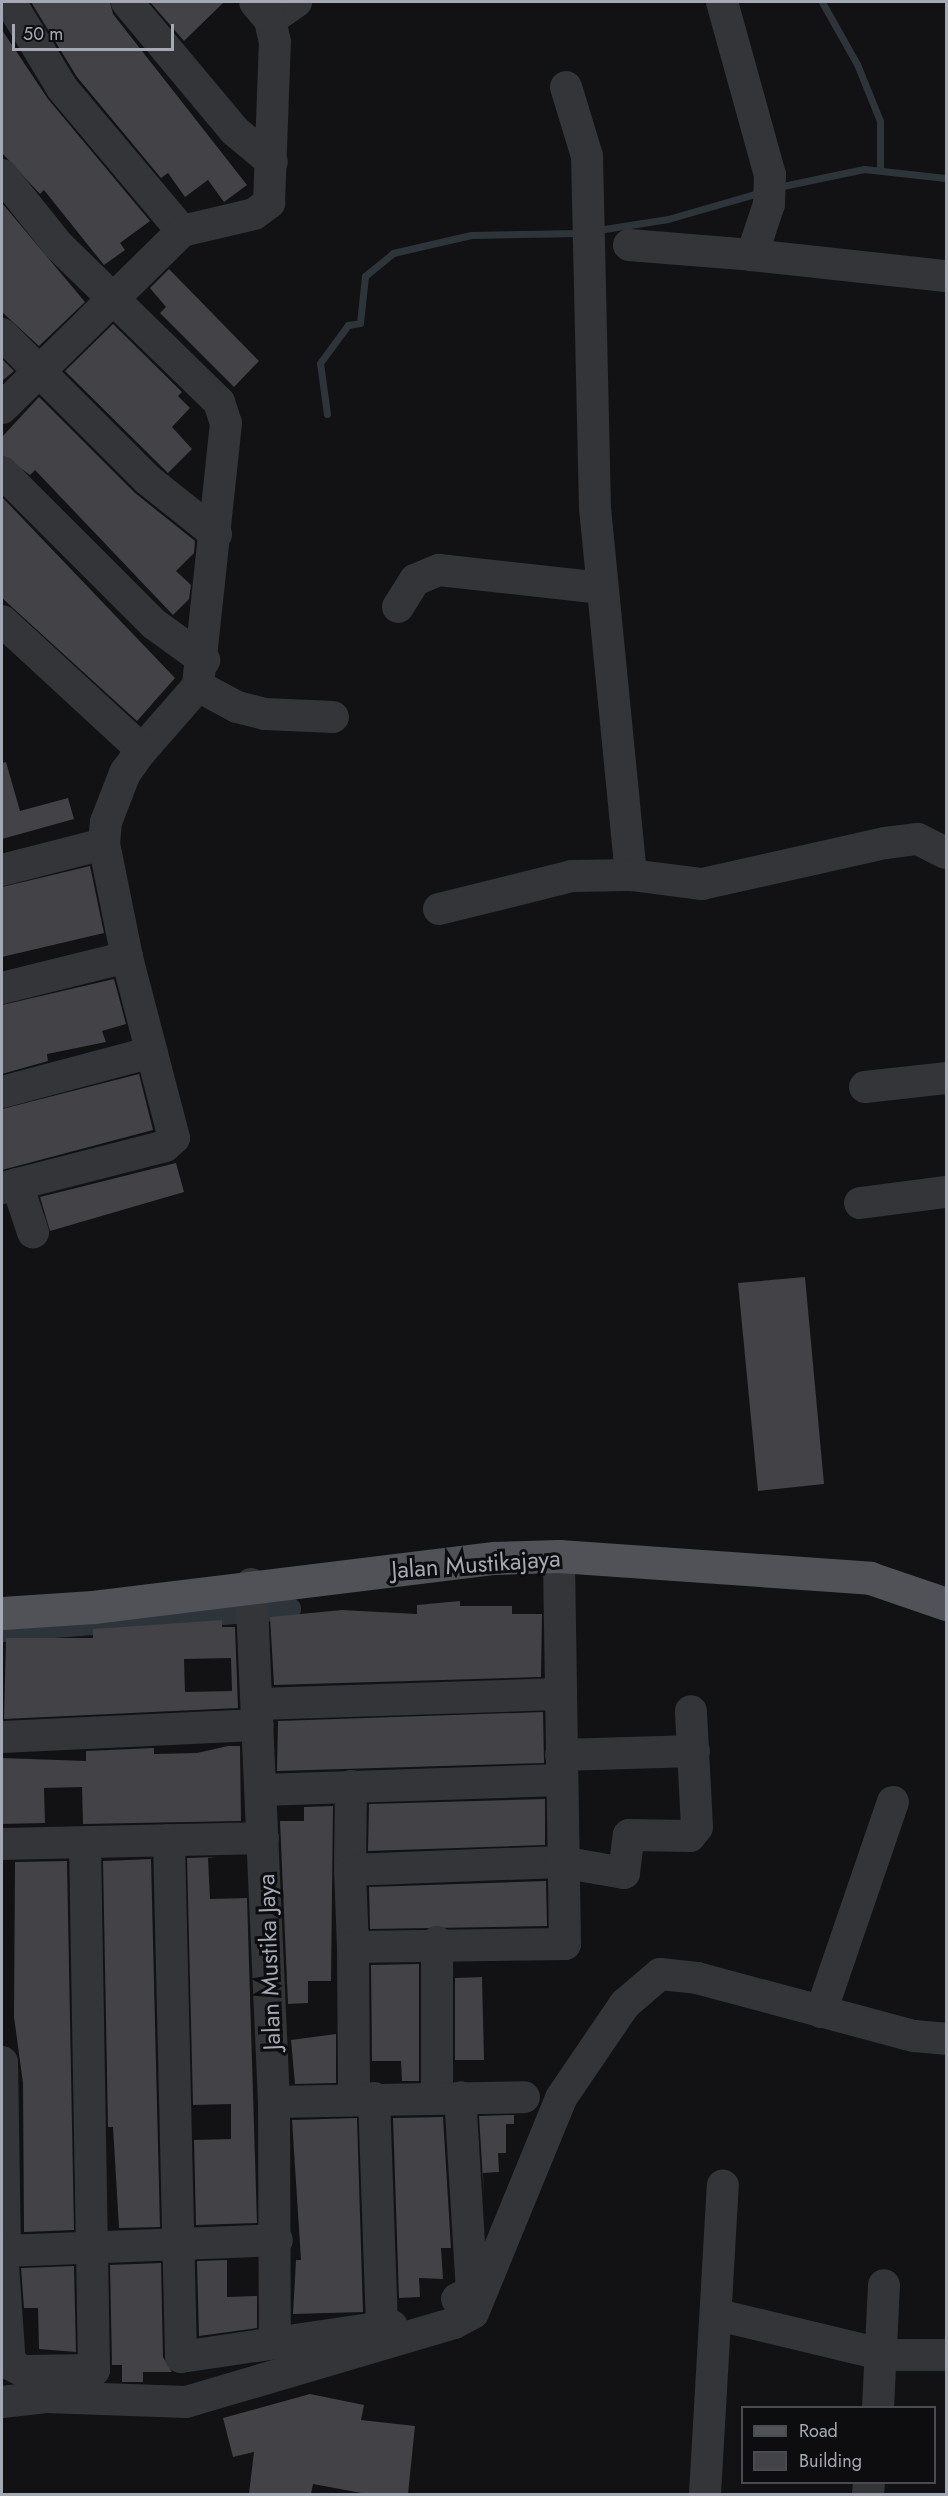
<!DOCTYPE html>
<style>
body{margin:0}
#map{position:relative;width:948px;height:2496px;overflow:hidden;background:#121214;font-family:Jost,sans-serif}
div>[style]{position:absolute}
.stream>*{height:7px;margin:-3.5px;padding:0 3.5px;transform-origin:3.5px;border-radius:3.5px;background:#2d353b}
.canal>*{height:22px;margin:-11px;padding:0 11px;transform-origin:11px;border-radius:11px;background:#2d353b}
.building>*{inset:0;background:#424247}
.minor>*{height:32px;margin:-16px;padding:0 16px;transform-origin:16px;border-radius:16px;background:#343538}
.major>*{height:33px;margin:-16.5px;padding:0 16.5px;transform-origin:16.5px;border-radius:16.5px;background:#505257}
span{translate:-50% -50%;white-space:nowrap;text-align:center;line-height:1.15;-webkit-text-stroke:6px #0d0d0f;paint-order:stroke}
.street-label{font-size:24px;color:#a5a9b3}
.frame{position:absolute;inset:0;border:3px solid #a5a9b3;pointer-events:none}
.legend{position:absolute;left:741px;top:2406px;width:195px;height:78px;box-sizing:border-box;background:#0d0d0f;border:2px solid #4a4b51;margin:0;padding:8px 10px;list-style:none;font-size:18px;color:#a5a9b3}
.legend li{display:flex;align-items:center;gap:12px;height:30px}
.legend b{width:30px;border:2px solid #4a4b51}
.scale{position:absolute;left:12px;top:24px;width:162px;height:27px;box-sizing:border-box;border:3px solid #a5a9b3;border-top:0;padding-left:8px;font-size:18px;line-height:21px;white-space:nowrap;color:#a5a9b3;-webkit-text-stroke:4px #0d0d0f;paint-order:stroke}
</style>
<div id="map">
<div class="stream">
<i style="left:822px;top:2px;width:71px;rotate:60.6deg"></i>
<i style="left:857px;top:64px;width:61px;rotate:68deg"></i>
<i style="left:880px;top:121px;width:49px;rotate:90deg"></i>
<i style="left:778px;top:187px;width:88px;rotate:-11.8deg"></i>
<i style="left:864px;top:169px;width:82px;rotate:6.3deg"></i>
<i style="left:598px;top:230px;width:71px;rotate:-8.9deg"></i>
<i style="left:668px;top:219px;width:98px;rotate:-16deg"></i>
<i style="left:327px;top:414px;width:51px;rotate:-97.8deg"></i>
<i style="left:320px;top:363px;width:47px;rotate:-53.6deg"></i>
<i style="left:348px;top:325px;width:12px;rotate:-9deg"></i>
<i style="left:360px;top:323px;width:47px;rotate:-83.9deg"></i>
<i style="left:365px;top:276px;width:36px;rotate:-39deg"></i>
<i style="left:393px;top:253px;width:80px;rotate:-13deg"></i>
<i style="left:471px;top:235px;width:110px;rotate:-1deg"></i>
</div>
<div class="canal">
<i style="left:2px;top:1631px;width:289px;rotate:-4.4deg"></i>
</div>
<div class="building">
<i style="clip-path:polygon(31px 2px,110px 2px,113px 14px,247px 185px,224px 202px,208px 180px,185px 197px,168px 173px,161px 178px,77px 77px)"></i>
<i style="clip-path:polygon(150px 2px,224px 2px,184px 41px)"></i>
<i style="clip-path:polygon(2px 30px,48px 99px,150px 221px,120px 243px,125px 250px,104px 265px,44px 190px,40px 194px,2px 153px)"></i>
<i style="clip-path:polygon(2px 203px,85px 302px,39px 346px,2px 312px)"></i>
<i style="clip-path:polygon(169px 269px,259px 361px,234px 387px,160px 313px,166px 307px,150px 288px)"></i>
<i style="clip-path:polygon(113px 324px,182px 392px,178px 396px,190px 408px,172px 427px,192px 449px,168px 473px,65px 371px)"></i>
<i style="clip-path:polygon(2px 359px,14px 371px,2px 381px)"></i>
<i style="clip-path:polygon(39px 397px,135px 493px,195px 541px,194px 553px,176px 571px,191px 585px,189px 599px,173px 615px,35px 470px,30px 475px,2px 455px,2px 437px)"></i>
<i style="clip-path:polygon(2px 497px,175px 678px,137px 721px,2px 598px)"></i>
<i style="clip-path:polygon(6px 762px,20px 811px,68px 798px,74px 819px,2px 839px,2px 763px)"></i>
<i style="clip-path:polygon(90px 866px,104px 933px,2px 957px,2px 887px)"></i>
<i style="clip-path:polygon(114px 979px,126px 1024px,102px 1031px,106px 1042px,47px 1054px,48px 1061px,2px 1074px,2px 1005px)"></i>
<i style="clip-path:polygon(139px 1074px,153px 1130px,2px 1170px,2px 1109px)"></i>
<i style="clip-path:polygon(176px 1163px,184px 1192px,50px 1231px,40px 1197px)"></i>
<i style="clip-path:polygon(805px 1277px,824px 1484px,758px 1491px,738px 1283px)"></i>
<i style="clip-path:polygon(460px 1601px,460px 1606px,512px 1606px,512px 1614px,542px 1614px,541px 1677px,274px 1685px,270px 1617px,342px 1610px,417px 1614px,417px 1605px)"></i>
<i style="clip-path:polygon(evenodd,222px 1620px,222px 1627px,235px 1627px,238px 1708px,4px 1719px,6px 1638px,93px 1638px,93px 1629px,222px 1620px,231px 1658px,232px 1691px,185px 1692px,184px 1659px,231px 1658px)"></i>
<i style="clip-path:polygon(543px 1712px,544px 1763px,277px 1771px,278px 1721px)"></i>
<i style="clip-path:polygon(228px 1746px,240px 1746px,241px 1821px,83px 1824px,82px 1787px,44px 1788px,45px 1823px,2px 1824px,2px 1758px,86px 1761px,86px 1751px,154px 1748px,154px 1754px,197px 1753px)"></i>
<i style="clip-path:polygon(545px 1799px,545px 1845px,368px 1851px,369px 1804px)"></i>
<i style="clip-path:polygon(333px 1806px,331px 1981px,308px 1981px,308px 2003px,288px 2004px,280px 1821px,304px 1821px,304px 1807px)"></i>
<i style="clip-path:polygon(216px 1857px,208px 1858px,210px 1899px,247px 1898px,257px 2223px,196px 2225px,194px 2140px,231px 2139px,231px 2104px,193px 2105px,187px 1858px)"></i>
<i style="clip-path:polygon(151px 1859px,160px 2227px,119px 2228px,113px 2127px,108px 2127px,103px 1861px)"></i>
<i style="clip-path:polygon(67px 1861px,74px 2230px,24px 2232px,23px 2083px,14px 2017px,15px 1862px)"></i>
<i style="clip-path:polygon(546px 1881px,547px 1926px,370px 1929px,369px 1887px)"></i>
<i style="clip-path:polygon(419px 1964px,419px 2081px,402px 2081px,401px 2061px,372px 2061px,371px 1965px)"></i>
<i style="clip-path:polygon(482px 1977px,484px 2060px,455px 2060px,455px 1978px)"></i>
<i style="clip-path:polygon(336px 2034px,336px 2083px,295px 2084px,291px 2040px)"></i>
<i style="clip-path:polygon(514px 2115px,514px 2124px,506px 2124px,506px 2153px,498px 2153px,499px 2172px,483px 2173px,484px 2197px,479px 2116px)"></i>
<i style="clip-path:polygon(443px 2117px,451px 2248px,441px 2248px,443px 2279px,419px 2278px,420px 2297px,399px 2298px,393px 2118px)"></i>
<i style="clip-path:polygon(357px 2118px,363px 2312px,293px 2314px,296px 2260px,301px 2260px,292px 2120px)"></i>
<i style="clip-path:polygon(227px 2260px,227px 2297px,257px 2296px,257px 2328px,199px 2336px,197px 2261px)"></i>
<i style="clip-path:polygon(161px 2263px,163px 2357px,172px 2372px,143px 2372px,143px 2382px,122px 2382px,122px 2365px,112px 2365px,110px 2265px)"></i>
<i style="clip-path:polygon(74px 2266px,76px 2352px,39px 2349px,38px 2308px,24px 2308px,21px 2268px)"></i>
<i style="clip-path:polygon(310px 2394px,364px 2405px,361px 2420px,415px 2426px,408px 2494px,367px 2494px,313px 2484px,311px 2494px,249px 2493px,254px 2452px,233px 2457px,223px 2418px)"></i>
</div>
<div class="minor">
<i style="left:10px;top:2px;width:100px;rotate:58.8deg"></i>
<i style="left:62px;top:88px;width:187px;rotate:50deg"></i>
<i style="left:127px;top:2px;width:168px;rotate:50.1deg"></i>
<i style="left:235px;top:131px;width:48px;rotate:40deg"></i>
<i style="left:722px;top:2px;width:180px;rotate:74.5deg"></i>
<i style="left:770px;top:175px;width:29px;rotate:92deg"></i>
<i style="left:769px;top:204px;width:54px;rotate:108.4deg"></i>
<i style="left:752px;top:255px;width:195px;rotate:6.2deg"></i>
<i style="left:270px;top:20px;width:32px;rotate:-35deg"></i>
<i style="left:566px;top:87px;width:72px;rotate:73.1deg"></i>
<i style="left:587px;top:156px;width:352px;rotate:88.7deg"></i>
<i style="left:595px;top:508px;width:369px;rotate:84.4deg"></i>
<i style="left:2px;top:175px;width:90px;rotate:51.3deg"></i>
<i style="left:58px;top:245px;width:225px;rotate:44.3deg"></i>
<i style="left:219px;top:402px;width:22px;rotate:72deg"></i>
<i style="left:226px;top:423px;width:264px;rotate:96.1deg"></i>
<i style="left:198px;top:686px;width:85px;rotate:131.2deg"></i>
<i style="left:142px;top:750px;width:190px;rotate:-137.3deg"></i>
<i style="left:629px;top:245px;width:123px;rotate:4.6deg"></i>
<i style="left:2px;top:334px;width:206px;rotate:45deg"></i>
<i style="left:148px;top:480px;width:87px;rotate:38.5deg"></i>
<i style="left:2px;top:408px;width:252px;rotate:-44.5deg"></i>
<i style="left:182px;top:231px;width:74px;rotate:-13.3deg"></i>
<i style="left:254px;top:214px;width:19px;rotate:-36deg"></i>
<i style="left:269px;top:203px;width:161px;rotate:-87.9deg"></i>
<i style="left:275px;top:42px;width:23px;rotate:-103deg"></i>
<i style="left:270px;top:20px;width:23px;rotate:-130deg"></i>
<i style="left:2px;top:472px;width:215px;rotate:45deg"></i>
<i style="left:154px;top:624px;width:62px;rotate:35.8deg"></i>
<i style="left:398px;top:607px;width:32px;rotate:-58deg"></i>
<i style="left:415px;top:580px;width:26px;rotate:-23deg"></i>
<i style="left:439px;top:570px;width:164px;rotate:6.3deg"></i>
<i style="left:198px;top:686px;width:44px;rotate:28.3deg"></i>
<i style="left:237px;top:707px;width:29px;rotate:14deg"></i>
<i style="left:265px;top:714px;width:68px;rotate:2.5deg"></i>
<i style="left:2px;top:870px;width:105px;rotate:-14.3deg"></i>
<i style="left:439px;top:909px;width:137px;rotate:-13.9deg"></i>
<i style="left:572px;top:876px;width:59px;rotate:-1deg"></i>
<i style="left:631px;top:875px;width:72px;rotate:7.2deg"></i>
<i style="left:702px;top:884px;width:188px;rotate:-12.6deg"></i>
<i style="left:885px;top:843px;width:33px;rotate:-7deg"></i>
<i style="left:918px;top:839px;width:31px;rotate:27deg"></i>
<i style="left:2px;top:988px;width:129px;rotate:-13.9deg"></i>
<i style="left:865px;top:1087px;width:81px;rotate:-6.3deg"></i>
<i style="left:2px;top:1092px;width:155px;rotate:-14.9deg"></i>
<i style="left:17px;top:1184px;width:51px;rotate:71.6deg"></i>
<i style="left:2px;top:1188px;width:168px;rotate:-14.4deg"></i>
<i style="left:165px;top:1146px;width:12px;rotate:-42deg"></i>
<i style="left:174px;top:1138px;width:187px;rotate:-104.6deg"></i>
<i style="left:127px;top:957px;width:115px;rotate:-101.5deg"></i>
<i style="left:104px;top:844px;width:22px;rotate:-85deg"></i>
<i style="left:106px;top:822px;width:53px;rotate:-68.8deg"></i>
<i style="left:125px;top:773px;width:29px;rotate:-54deg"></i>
<i style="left:860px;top:1203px;width:87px;rotate:-7.3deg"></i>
<i style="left:251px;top:1584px;width:519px;rotate:87.46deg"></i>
<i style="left:274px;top:2102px;width:237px;rotate:89.8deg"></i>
<i style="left:258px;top:1704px;width:299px;rotate:-1.9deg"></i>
<i style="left:2px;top:1737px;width:256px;rotate:-2.7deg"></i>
<i style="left:561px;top:1755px;width:133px;rotate:-1.7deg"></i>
<i style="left:351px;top:1786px;width:84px;rotate:90.7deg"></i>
<i style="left:350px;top:1870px;width:211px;rotate:-2.2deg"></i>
<i style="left:561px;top:1862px;width:64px;rotate:9.9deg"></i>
<i style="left:624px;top:1873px;width:38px;rotate:-83deg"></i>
<i style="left:629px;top:1835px;width:61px;rotate:0.9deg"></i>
<i style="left:690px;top:1836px;width:11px;rotate:-52deg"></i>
<i style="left:697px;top:1827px;width:116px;rotate:-93deg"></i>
<i style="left:261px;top:1790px;width:299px;rotate:-1.9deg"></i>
<i style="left:169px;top:1840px;width:517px;rotate:88.67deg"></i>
<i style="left:181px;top:2357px;width:213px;rotate:-8.4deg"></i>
<i style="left:2px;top:1844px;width:261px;rotate:-1.3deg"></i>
<i style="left:350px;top:1870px;width:77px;rotate:87.8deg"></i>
<i style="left:353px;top:1947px;width:212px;rotate:-0.8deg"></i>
<i style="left:565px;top:1944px;width:388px;rotate:-90.9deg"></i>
<i style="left:353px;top:1947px;width:151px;rotate:89.6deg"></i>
<i style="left:821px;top:2012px;width:222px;rotate:-71.1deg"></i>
<i style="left:2px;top:2062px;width:189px;rotate:89.1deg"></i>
<i style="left:5px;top:2251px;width:272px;rotate:-2.3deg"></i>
<i style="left:437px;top:2097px;width:155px;rotate:-90deg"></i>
<i style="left:374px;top:2098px;width:228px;rotate:88deg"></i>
<i style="left:274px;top:2102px;width:250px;rotate:-1.1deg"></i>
<i style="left:2px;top:2251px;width:113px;rotate:86deg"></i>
<i style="left:10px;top:2364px;width:15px;rotate:28deg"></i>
<i style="left:23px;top:2371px;width:71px;rotate:-0.8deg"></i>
<i style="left:94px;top:2370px;width:524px;rotate:-90.98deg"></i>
<i style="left:457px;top:2299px;width:17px;rotate:-25deg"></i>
<i style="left:472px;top:2292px;width:195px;rotate:-93.5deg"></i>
<i style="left:718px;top:2315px;width:171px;rotate:13.5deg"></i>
<i style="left:884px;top:2355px;width:62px"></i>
<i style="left:2px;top:2402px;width:44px;rotate:-6.5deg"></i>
<i style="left:46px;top:2397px;width:140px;rotate:2deg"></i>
<i style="left:186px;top:2402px;width:279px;rotate:-16.4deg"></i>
<i style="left:454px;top:2323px;width:21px;rotate:-28deg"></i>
<i style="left:473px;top:2313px;width:232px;rotate:-67.7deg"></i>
<i style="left:561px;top:2098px;width:114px;rotate:-55.8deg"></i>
<i style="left:625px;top:2004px;width:46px;rotate:-40.6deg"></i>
<i style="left:660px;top:1974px;width:37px;rotate:6deg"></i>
<i style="left:697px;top:1978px;width:225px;rotate:15deg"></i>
<i style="left:914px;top:2036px;width:32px;rotate:5deg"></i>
<i style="left:878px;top:2408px;width:123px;rotate:-87.2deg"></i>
<i style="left:705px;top:2494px;width:309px;rotate:-86.7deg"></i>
<i style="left:868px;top:2494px;width:12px;rotate:-85deg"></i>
</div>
<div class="major">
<i style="left:2px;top:1613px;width:91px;rotate:-3.8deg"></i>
<i style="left:93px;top:1607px;width:404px;rotate:-7deg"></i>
<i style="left:494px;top:1558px;width:65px;rotate:-1.8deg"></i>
<i style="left:559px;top:1556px;width:312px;rotate:4deg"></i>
<i style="left:870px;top:1578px;width:80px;rotate:18.9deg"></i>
</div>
<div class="street-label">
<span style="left:476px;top:1564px;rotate:-4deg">Jalan Mustikajaya</span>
<span style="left:269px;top:1962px;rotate:-92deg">Jalan Mustika Jaya</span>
</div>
<div class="frame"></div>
<ul class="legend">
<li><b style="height:8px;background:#505257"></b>Road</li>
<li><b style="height:16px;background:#424247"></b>Building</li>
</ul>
<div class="scale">50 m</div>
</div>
